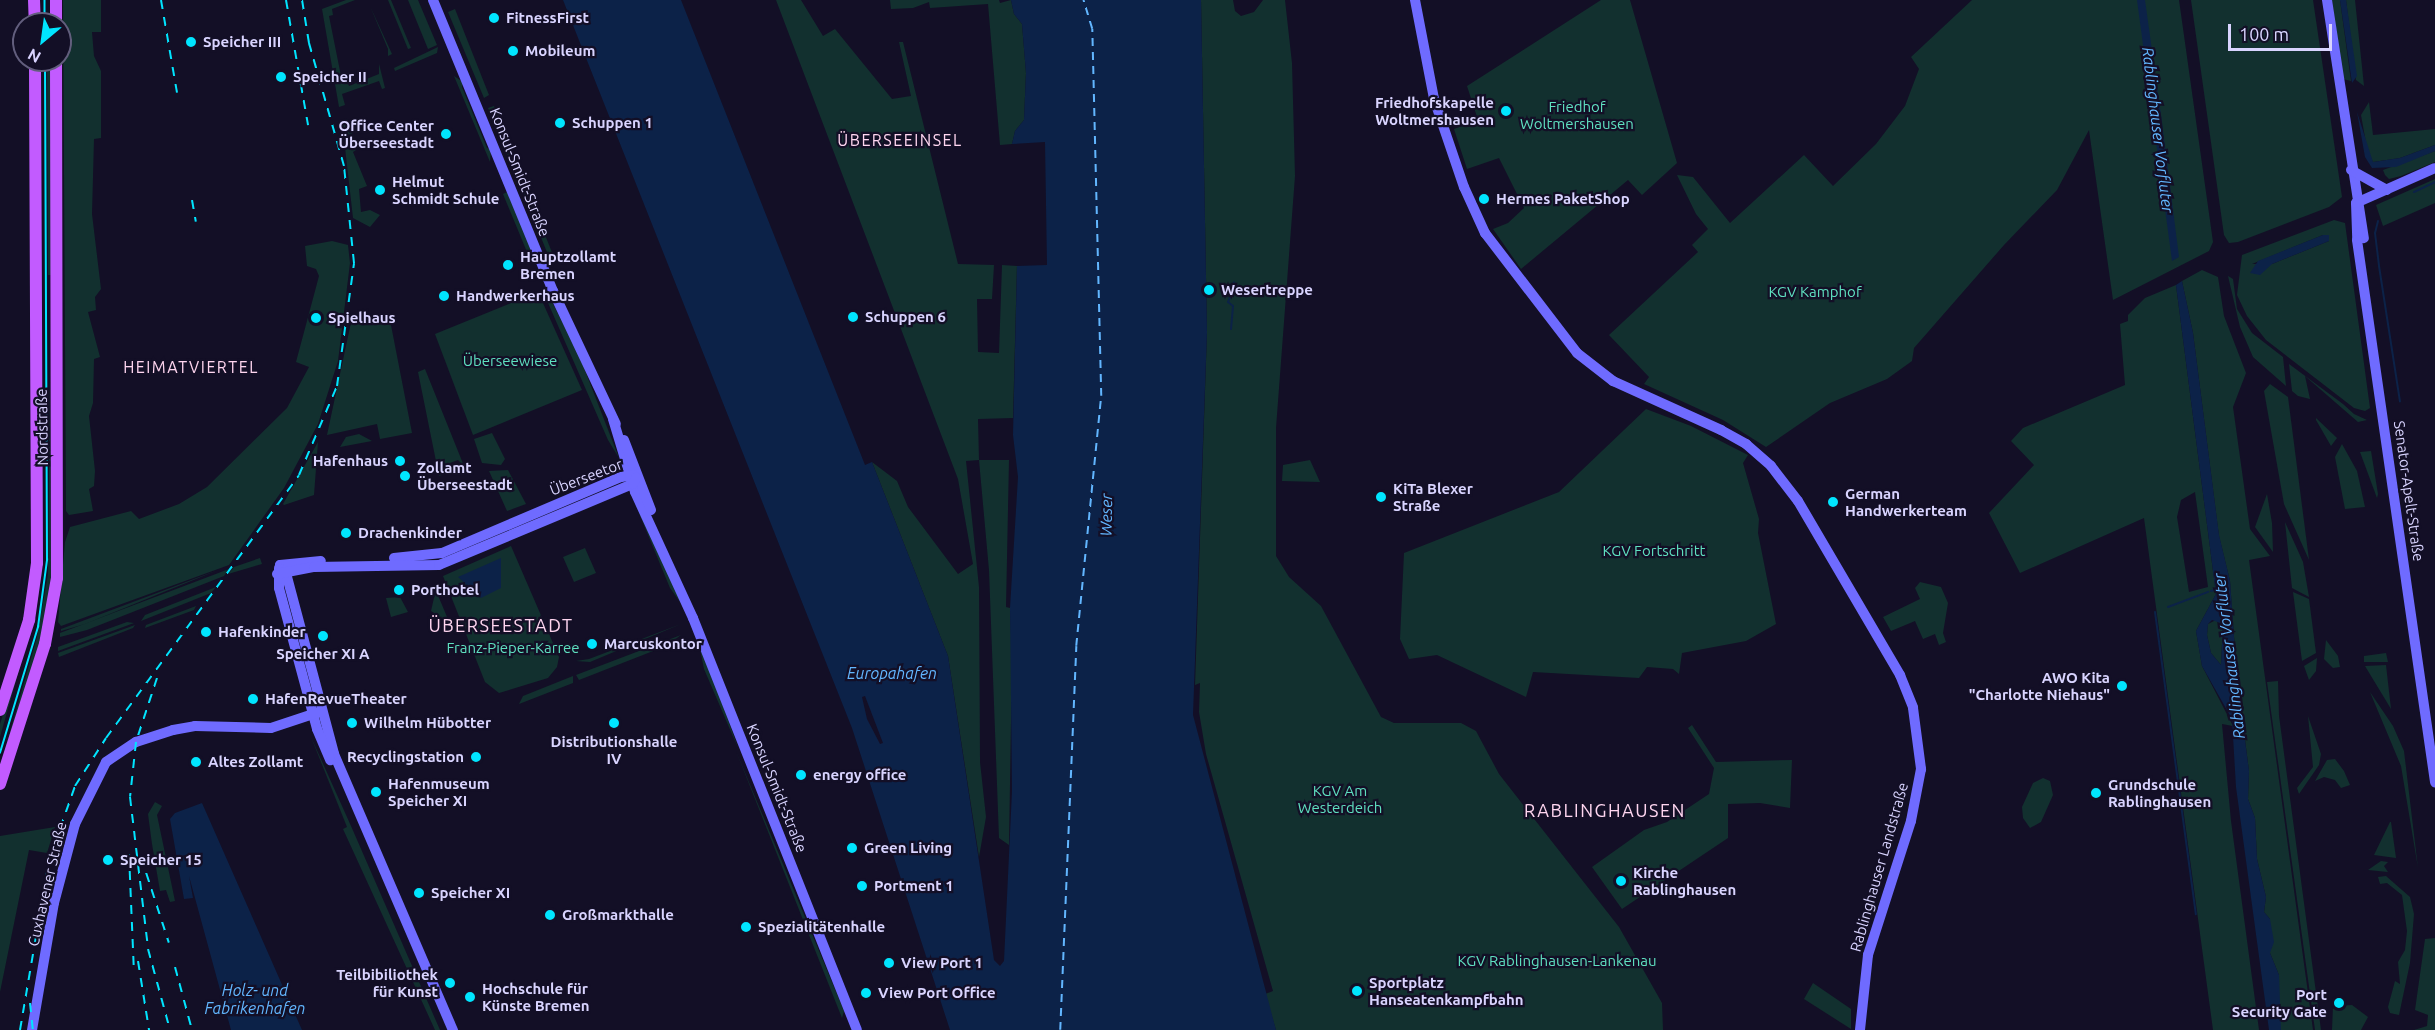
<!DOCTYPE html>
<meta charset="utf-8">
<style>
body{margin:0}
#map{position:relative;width:2435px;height:1030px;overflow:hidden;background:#130f26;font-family:Ubuntu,sans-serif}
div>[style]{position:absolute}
.green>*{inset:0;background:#12302f}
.water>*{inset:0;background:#0c2248}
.pier>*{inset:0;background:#130f26}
.stream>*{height:2px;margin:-1px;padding:0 1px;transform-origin:1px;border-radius:1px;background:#0c2248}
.ferry>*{height:1.5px;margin-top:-0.75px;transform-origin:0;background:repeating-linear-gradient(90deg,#62b6ff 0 8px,transparent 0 14px)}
.secondary>*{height:10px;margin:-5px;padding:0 5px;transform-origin:5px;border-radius:5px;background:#6f6bff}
.primary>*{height:12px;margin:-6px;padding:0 6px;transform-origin:6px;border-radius:6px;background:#c25bff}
.tram>*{height:1.5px;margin:-0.75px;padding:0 0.75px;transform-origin:0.75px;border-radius:0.75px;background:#00e5ff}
.rail>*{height:2px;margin-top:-1px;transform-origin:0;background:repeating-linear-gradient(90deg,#00e5ff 0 9px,transparent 0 17px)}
.dots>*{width:16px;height:16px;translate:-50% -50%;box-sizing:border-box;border:3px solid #130f26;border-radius:50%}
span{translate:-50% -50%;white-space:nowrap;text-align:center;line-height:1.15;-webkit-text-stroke:4.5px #130f26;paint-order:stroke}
.poi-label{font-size:15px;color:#d9d4ff;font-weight:700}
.left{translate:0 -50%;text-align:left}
.right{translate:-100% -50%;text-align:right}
.park-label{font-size:15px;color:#5fe0c0}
.street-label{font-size:15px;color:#d9d4ff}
.water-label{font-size:16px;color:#62b6ff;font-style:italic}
.neighbourhood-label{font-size:16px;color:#ffd6f0;letter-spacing:1.5px}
.quarter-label{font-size:18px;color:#ffd6f0;letter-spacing:1.5px}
.north{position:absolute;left:12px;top:12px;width:60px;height:60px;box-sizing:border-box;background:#130f26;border:2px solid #625e7d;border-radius:50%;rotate:209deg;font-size:16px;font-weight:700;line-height:24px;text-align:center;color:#d9d4ff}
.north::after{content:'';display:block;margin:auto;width:21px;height:27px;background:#00e5ff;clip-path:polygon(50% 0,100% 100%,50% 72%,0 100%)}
.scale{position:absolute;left:2228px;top:24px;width:104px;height:27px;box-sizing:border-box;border:3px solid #d9d4ff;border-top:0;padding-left:8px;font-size:18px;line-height:21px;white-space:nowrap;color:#d9d4ff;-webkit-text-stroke:4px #130f26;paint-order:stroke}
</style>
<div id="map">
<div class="green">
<i style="clip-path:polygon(63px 0,101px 0,101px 32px,92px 32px,94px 56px,101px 71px,101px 138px,94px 139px,92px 214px,101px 289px,95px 297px,96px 310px,88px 312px,100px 357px,94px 359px,93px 403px,89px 416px,95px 471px,94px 486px,89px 489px,93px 511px,69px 515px,66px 511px)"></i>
<i style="clip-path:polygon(346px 0,355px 0,332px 9px,333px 15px,329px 16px,342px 81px,347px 80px,349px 86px,379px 74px,379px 64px,385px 88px,382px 89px,379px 81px,342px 94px,345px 105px,339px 107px,322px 9px)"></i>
<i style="clip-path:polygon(388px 0,391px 0,411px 48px,408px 49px)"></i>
<i style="clip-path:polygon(408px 0,418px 0,437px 45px,428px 49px)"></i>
<i style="clip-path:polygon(776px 0,801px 0,823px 36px,835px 29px,892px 99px,911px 96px,899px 42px,903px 42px,958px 264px,994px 265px,992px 299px,977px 299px,978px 352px,999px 353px,1002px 265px,1017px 266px,1013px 418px,978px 419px,979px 460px,1009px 460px,1006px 607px,1010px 608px,1012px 661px,1009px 845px,999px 838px,989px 570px,979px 460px,966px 461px,979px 587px,980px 762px,986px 817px,979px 857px,948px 656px,872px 462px,897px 481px,908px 507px,958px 574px,973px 564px,958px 479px)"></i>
<i style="clip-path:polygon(890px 0,999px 0,1000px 3px,1011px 0,1014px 14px,1022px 24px,1026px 73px,1024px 120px,1015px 131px,1012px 144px,1000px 145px,988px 4px,930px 8px,929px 2px,913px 8px,891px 9px)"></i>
<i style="clip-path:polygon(1201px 0,1233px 0,1235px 11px,1241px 16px,1254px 12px,1263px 0,1285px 0,1292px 63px,1295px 176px,1276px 428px,1276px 556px,1289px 577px,1321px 606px,1381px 717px,1394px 723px,1461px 723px,1476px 731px,1499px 774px,1619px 927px,1662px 1003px,1663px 1030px,1276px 1030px,1265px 994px,1273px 991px,1206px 754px,1199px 712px,1200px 683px,1195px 685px,1207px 332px)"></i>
<i style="clip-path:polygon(1601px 0,1630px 0,1677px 163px,1642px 195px,1628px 180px,1521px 269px,1493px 229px,1508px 223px,1524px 208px,1499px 158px,1467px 169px,1454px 129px,1478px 120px,1467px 86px)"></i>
<i style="clip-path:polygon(1972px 0,2179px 0,2213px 242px,2209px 251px,2113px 300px,2089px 130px,2057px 190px,2004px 245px,1914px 348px,1912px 361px,1887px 379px,1830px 403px,1766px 447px,1723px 420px,1644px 384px,1649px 377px,1609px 335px,1698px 252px,1692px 245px,1708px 229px,1696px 214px,1677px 175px,1693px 177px,1730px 223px,1804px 155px,1833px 186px,1876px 144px,1905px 106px,1919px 69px,1911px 57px)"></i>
<i style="clip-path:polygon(2191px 0,2313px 0,2342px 197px,2329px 207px,2238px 242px,2229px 243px,2224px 235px)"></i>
<i style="clip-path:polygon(2332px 0,2340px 0,2351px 81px,2343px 79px)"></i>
<i style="clip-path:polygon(2346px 0,2355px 0,2364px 86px,2356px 80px)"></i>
<i style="clip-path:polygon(370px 6px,392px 54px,388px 56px,388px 49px)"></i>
<i style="clip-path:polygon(455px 9px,489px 95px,484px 98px,448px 12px)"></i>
<i style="clip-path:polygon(438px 47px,437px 53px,395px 71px,394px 68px)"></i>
<i style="clip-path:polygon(47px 60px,52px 60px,51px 275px,48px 275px)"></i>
<i style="clip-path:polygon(454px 76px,463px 82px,462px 87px,487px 148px,491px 149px,490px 162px)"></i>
<i style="clip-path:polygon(2369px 102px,2373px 135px,2435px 129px,2435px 145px,2400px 158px,2373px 162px,2368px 154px,2361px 115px)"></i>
<i style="clip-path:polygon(494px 106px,553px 255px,549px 257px,488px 108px)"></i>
<i style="clip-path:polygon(347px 119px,353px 133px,348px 135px,356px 150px,353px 152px,367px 186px,359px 189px,361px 212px,370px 210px,380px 215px,370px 227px,353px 218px,342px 121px)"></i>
<i style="clip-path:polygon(2435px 151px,2435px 162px,2401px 176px,2389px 179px,2385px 175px,2383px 170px)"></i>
<i style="clip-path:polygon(2435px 179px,2435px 203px,2383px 226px,2376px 205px)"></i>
<i style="clip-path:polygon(507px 192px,533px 253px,532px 264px,503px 194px)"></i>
<i style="clip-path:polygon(evenodd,2334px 220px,2345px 223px,2370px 408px,2365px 411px,2354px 408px,2266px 340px,2247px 316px,2237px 295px,2242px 255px,2334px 220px,2323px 235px,2329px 241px,2272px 264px,2252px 264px,2323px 235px)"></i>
<i style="clip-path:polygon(332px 241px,348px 245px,350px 263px,338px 361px,318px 424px,284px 488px,229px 565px,61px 626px,58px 622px,65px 542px,70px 527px,131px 511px,139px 519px,179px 504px,207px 487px,287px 408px,309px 367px,296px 362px,319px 276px,316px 269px,307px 266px,305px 246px)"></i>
<i style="clip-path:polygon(2202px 270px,2218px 277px,2224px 316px,2246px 373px,2233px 407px,2250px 529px,2270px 556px,2249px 560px,2313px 1030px,2281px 1030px,2279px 1026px,2279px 975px,2270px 953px,2270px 919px,2264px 912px,2266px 897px,2257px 859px,2255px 818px,2248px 799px,2249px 771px,2237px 678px,2230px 581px,2219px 536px,2193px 333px,2182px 281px)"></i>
<i style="clip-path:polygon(2228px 276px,2233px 279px,2237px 309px,2252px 333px,2283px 357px,2286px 386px,2253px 357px,2240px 327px)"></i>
<i style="clip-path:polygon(evenodd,2176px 285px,2216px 594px,2196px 631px,2202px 666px,2233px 726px,2222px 724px,2231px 821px,2259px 1030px,2213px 1030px,2144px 518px,2020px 573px,1989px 513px,2034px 465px,2011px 441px,2023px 428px,2125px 385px,2120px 324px,2128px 321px,2128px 315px,2145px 298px,2176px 285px,2195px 492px,2208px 587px,2189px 592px,2177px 517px,2181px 500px,2195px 492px)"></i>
<i style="clip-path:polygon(538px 292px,582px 390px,473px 435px,435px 334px)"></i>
<i style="clip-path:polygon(548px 294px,579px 355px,619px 458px,608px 440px,545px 296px)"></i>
<i style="clip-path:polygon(353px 313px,390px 320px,412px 433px,380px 439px,377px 424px,327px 435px)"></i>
<i style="clip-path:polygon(2289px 364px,2343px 404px,2354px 414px,2367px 420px,2358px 422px,2305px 376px,2310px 399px,2298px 396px,2292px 391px)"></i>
<i style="clip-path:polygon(425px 369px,464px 466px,458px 460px,439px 467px,442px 475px,439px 476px,418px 372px)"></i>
<i style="clip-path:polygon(50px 374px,51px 589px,43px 635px,0 767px,37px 637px,48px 574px)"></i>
<i style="clip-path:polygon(2270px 384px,2288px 397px,2309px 560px,2284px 504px,2264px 391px)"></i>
<i style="clip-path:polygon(1646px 409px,1691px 426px,1748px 455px,1743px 463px,1759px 519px,1758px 533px,1776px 624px,1746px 641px,1682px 653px,1679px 674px,1673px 669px,1647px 667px,1639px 678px,1533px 672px,1526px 697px,1437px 655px,1409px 659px,1400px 639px,1404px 553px,1559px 492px)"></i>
<i style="clip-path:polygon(2316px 418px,2337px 438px,2331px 446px,2316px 420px)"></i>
<i style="clip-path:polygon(492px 433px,505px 459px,501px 465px,482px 463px,474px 439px)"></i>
<i style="clip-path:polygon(359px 434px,372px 441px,340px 447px,346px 437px)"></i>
<i style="clip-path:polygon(318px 442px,314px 495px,284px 505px,283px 504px)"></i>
<i style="clip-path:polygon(2342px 444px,2357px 471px,2365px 507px,2345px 509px,2335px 457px)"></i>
<i style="clip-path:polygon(2371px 451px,2378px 494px,2377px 498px,2360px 452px)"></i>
<i style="clip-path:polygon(372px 457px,374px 467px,341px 467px,342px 463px)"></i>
<i style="clip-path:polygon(1310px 460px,1320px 482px,1282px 481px,1283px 465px)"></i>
<i style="clip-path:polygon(508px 470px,526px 504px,507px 511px,489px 471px)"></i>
<i style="clip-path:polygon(43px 475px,42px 574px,36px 610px,0 737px,0 724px,29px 634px)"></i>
<i style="clip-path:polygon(2267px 494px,2272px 523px,2273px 552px,2255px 527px)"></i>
<i style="clip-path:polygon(634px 501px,683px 606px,670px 588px)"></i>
<i style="clip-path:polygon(2285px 522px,2303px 562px,2309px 597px,2292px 588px)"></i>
<i style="clip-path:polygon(511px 546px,559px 657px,557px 667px,548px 678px,499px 693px,485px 682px,443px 576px)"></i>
<i style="clip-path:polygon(585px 548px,596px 573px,574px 582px,563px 557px)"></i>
<i style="clip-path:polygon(260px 558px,262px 564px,228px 574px,234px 567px)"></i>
<i style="clip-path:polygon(229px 569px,224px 576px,87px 630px,60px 637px,60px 633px)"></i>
<i style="clip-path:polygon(218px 570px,85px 624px,61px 631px,61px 629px)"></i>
<i style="clip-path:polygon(1920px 582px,1941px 587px,1948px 603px,1943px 633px,1946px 642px,1939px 645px,1935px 634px,1923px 639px,1915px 621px,1891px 631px,1883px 617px,1920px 599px,1915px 588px)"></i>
<i style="clip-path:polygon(216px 587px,211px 593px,141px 621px,145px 615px)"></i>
<i style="clip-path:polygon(436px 589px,437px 593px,450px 624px,431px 611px)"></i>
<i style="clip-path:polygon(2293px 592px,2309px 599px,2316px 653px,2302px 661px)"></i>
<i style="clip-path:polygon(400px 597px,408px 612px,391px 617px,386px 598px)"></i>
<i style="clip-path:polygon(196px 606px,194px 610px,145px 628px,146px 625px)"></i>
<i style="clip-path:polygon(2218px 619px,2223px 623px,2221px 665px,2211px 653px,2207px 635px,2208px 624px)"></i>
<i style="clip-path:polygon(127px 622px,134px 623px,58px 651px,58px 647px)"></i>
<i style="clip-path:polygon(681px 624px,590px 662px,576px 661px,589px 659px)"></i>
<i style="clip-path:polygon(135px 625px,133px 628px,59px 657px,58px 653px)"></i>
<i style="clip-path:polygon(681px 635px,666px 646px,579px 680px,576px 675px)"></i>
<i style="clip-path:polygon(2326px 640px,2338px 656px,2340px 667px,2333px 668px,2324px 659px)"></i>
<i style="clip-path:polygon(700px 649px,711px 672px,738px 748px,704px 669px)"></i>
<i style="clip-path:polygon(2386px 653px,2388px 662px,2364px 662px,2364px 656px)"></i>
<i style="clip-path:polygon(2317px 658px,2316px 671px,2309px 680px,2304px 666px)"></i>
<i style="clip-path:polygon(2386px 665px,2391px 709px,2365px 666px)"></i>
<i style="clip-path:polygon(573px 676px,573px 683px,519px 704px,523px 696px)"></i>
<i style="clip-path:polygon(2278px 681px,2279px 716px,2321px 1030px,2315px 1030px,2267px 682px)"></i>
<i style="clip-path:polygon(2370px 692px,2393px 726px,2404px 751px,2418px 868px,2401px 766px)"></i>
<i style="clip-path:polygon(2308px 716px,2321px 754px,2319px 765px,2299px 794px,2297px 788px,2313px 767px)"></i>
<i style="clip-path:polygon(1692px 725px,1716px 762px,1792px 760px,1790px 808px,1760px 803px,1728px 804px,1728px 838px,1622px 909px,1592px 867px,1644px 830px,1667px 822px,1709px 794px,1714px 768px,1688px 728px)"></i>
<i style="clip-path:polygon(311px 737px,351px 826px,440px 1030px,435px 1030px,343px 829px,347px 827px)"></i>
<i style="clip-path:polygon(736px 751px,844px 1011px,842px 1018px)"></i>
<i style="clip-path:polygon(2335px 759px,2344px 771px,2350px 785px,2341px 788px,2335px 780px,2324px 777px,2315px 781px,2327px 760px)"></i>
<i style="clip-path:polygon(2043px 778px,2050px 781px,2053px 795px,2041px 822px,2030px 828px,2023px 818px,2022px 807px,2033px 783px)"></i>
<i style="clip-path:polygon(155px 802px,162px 806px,157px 815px,175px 901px,170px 902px,166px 890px,160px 891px,152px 844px,148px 814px)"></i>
<i style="clip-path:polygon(2391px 822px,2396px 858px,2374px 855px,2390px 822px)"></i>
<i style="clip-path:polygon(55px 827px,47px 853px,29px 850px,0 992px,0 836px)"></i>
<i style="clip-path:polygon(2381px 861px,2388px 862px,2384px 866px,2388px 872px,2368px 870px)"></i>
<i style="clip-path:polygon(2386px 876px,2410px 897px,2414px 914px,2410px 963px,2399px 1015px,2390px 1013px,2388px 1007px,2395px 981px,2400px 984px,2398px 962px,2405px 950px,2407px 931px,2402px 895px,2387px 883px,2380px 884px,2378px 877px)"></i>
<i style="clip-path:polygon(2435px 938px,2435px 1030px,2414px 1030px,2427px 1026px,2428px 1015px,2415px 1010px,2425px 939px)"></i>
<i style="clip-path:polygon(1813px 983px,1851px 1009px,1851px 1029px,1804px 999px)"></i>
<i style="clip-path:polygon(2352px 1005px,2368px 1017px,2361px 1030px,2332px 1030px,2333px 1006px)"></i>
</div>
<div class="water">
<i style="clip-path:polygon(563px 0,681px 0,865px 465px,872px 462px,948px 656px,994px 960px,1000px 966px,1004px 961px,1012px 791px,1010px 608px,1018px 477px,1013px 435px,1017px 266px,1047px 265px,1045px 142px,1012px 144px,1015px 131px,1024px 120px,1026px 73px,1022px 24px,1014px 14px,1011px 0,1201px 0,1207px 332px,1193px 715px,1276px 1030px,950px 1030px,852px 728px)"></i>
<i style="clip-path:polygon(2137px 0,2145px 0,2162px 122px,2179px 257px,2172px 261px)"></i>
<i style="clip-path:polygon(2340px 0,2346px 0,2357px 76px,2352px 83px)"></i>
<i style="clip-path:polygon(2357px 112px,2373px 162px,2400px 158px,2435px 145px,2435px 151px,2396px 167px,2372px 168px,2365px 157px)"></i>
<i style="clip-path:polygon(2323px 235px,2329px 235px,2329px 241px,2272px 264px,2260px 275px,2250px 273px,2258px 261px)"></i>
<i style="clip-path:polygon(evenodd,2182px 281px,2193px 333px,2219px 535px,2230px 581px,2237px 679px,2249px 771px,2248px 799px,2255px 818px,2257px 859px,2266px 897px,2264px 912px,2270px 919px,2274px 942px,2270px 953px,2279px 975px,2281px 1030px,2269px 1030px,2236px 787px,2232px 719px,2202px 666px,2196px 631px,2216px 594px,2176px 285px,2182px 281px,2212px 620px,2223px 624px,2221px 665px,2211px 653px,2207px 635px,2208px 624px,2212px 620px)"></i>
<i style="clip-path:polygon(501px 558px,501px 588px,481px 598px,458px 577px)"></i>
<i style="clip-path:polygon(202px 803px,302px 1030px,231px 1030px,189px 876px,193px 898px,184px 899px,170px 819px,175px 813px)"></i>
</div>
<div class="pier">
<i style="clip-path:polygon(865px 696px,883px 743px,880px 744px,867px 719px,862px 697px)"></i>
</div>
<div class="stream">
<i style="left:2414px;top:192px;width:23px;rotate:-25deg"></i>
<i style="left:2378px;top:221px;width:12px;rotate:104deg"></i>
<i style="left:2375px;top:233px;width:33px;rotate:83deg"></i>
<i style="left:2379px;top:266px;width:137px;rotate:81.2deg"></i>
<i style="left:1232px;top:289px;width:7px;rotate:-74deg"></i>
<i style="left:1231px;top:329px;width:23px;rotate:-85deg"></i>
<i style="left:1233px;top:306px;width:6px;rotate:-141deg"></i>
<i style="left:1228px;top:302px;width:11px;rotate:-68deg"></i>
<i style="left:2211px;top:591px;width:7px;rotate:-16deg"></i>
<i style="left:2168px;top:607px;width:43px;rotate:-20.6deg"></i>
<i style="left:2155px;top:612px;width:305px;rotate:82.3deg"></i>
</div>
<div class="ferry">
<i style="left:1060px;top:1030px;width:384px;rotate:-87.6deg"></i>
<i style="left:1076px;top:646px;width:251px;rotate:-84.3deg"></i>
<i style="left:1101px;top:396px;width:367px;rotate:-91.4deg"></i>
<i style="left:1092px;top:29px;width:30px;rotate:-107deg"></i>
</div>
<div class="secondary">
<i style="left:433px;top:0;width:315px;rotate:67.6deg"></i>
<i style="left:553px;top:291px;width:147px;rotate:64.7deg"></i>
<i style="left:1415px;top:0;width:101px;rotate:79.1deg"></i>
<i style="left:1434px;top:99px;width:93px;rotate:71.2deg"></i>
<i style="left:1464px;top:187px;width:51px;rotate:65.5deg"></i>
<i style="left:1485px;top:233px;width:151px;rotate:52.5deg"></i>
<i style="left:1577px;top:353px;width:46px;rotate:37.9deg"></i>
<i style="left:1613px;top:381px;width:119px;rotate:24.4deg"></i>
<i style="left:1721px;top:430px;width:29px;rotate:29deg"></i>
<i style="left:1746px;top:444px;width:33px;rotate:41deg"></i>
<i style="left:1771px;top:466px;width:44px;rotate:52.4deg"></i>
<i style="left:1798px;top:501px;width:202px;rotate:59.6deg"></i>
<i style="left:1900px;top:675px;width:35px;rotate:68deg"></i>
<i style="left:1913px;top:708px;width:62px;rotate:82.5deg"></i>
<i style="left:1921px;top:769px;width:53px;rotate:100.9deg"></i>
<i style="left:1911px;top:821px;width:141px;rotate:107.8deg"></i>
<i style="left:1868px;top:955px;width:75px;rotate:96.1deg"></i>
<i style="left:2327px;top:0;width:241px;rotate:81.2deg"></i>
<i style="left:2351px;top:170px;width:41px;rotate:29.1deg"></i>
<i style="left:2356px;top:203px;width:37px;rotate:88deg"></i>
<i style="left:2357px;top:240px;width:548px;rotate:81.81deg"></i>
<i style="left:2356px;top:203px;width:86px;rotate:-23.9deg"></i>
<i style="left:613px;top:419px;width:76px;rotate:73.2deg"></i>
<i style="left:635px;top:492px;width:139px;rotate:65.3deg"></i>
<i style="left:693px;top:618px;width:443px;rotate:68.3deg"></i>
<i style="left:624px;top:440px;width:75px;rotate:68.9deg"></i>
<i style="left:394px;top:558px;width:48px;rotate:-5.9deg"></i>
<i style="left:442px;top:553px;width:194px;rotate:-23deg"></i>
<i style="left:621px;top:477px;width:13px;rotate:-9deg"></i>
<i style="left:280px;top:565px;width:10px;rotate:53deg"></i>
<i style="left:286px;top:573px;width:187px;rotate:75.1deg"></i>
<i style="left:334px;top:754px;width:301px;rotate:66.7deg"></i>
<i style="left:280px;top:565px;width:41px;rotate:-5.6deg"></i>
<i style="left:279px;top:568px;width:20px;rotate:90deg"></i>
<i style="left:279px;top:588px;width:146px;rotate:74.9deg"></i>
<i style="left:317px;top:729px;width:34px;rotate:67deg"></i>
<i style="left:277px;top:574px;width:38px;rotate:-11deg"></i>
<i style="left:314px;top:567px;width:125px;rotate:-0.9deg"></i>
<i style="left:439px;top:565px;width:210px;rotate:-22.7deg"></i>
<i style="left:633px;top:484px;width:7px;rotate:-63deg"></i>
<i style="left:32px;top:1030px;width:129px;rotate:-80.2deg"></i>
<i style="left:54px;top:903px;width:82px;rotate:-75.1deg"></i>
<i style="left:75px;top:824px;width:69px;rotate:-63.4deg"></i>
<i style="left:106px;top:762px;width:36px;rotate:-34deg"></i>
<i style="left:136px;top:742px;width:39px;rotate:-18deg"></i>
<i style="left:173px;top:730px;width:22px;rotate:-10deg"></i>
<i style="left:195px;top:726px;width:76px;rotate:1.5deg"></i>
<i style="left:271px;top:728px;width:54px;rotate:-18.4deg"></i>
</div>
<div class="primary">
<i style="left:34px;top:0;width:24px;rotate:88deg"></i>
<i style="left:56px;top:0;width:24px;rotate:90deg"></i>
<i style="left:0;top:710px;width:95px;rotate:-72.1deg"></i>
<i style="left:29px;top:620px;width:58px;rotate:-82deg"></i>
<i style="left:37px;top:563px;width:503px;rotate:-90.23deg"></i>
<i style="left:0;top:784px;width:147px;rotate:-72.2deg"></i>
<i style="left:45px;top:644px;width:67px;rotate:-79.7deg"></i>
<i style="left:57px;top:578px;width:518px;rotate:-90.11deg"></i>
</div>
<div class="tram">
<i style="left:45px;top:0;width:24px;rotate:90deg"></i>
<i style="left:0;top:753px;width:132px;rotate:-73.2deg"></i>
<i style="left:38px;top:627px;width:68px;rotate:-82.3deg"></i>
<i style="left:47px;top:560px;width:500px;rotate:-90.23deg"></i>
</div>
<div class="rail">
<i style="left:161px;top:0;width:94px;rotate:80.2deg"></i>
<i style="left:286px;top:0;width:127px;rotate:80deg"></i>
<i style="left:192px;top:200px;width:22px;rotate:80deg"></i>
<i style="left:157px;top:678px;width:67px;rotate:108.2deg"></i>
<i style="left:136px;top:742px;width:55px;rotate:96.2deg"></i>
<i style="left:130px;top:797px;width:153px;rotate:83.2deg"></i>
<i style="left:148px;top:949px;width:84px;rotate:74.8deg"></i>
<i style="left:129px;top:854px;width:117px;rotate:87.6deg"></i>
<i style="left:141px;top:857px;width:90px;rotate:72deg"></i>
<i style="left:138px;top:961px;width:70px;rotate:80.9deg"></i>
<i style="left:175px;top:967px;width:65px;rotate:74.9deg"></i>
<i style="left:30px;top:1003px;width:27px;rotate:84deg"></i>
<i style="left:20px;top:1030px;width:172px;rotate:-80.3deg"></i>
<i style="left:49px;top:860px;width:78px;rotate:-70.6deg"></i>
<i style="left:75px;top:786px;width:57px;rotate:-57.1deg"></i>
<i style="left:106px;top:738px;width:326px;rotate:-53.7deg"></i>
<i style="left:299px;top:475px;width:97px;rotate:-66.9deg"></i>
<i style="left:337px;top:386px;width:124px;rotate:-82.1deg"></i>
<i style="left:354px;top:263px;width:98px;rotate:-95.9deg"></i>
<i style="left:344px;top:166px;width:128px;rotate:-105.9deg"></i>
<i style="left:309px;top:43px;width:44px;rotate:-99.2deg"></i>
</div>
<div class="dots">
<i style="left:494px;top:18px;background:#00e5ff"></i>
<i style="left:191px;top:42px;background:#00e5ff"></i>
<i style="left:513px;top:51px;background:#00e5ff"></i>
<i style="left:281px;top:77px;background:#00e5ff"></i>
<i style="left:1506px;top:111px;background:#00e5ff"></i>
<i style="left:560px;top:123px;background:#00e5ff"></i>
<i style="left:446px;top:134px;background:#00e5ff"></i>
<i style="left:380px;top:190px;background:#00e5ff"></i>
<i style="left:1484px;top:199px;background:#00e5ff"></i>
<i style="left:508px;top:265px;background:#00e5ff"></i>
<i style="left:1209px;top:290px;background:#00e5ff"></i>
<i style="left:444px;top:296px;background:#00e5ff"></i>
<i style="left:853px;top:317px;background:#00e5ff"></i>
<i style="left:316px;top:318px;background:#00e5ff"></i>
<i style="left:400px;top:461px;background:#00e5ff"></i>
<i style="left:405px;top:476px;background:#00e5ff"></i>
<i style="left:1381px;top:497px;background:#00e5ff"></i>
<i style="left:1833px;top:502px;background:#00e5ff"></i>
<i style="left:346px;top:533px;background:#00e5ff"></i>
<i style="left:399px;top:590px;background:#00e5ff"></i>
<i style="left:206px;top:632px;background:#00e5ff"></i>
<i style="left:323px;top:636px;background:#00e5ff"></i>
<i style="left:592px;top:644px;background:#00e5ff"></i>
<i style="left:2122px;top:686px;background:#00e5ff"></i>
<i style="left:253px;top:699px;background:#00e5ff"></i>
<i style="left:352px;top:723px;background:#00e5ff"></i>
<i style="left:614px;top:723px;background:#00e5ff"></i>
<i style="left:476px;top:757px;background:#00e5ff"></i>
<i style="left:196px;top:762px;background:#00e5ff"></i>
<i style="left:801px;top:775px;background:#00e5ff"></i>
<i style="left:376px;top:792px;background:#00e5ff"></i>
<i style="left:2096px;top:793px;background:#00e5ff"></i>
<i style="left:852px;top:848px;background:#00e5ff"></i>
<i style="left:108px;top:860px;background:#00e5ff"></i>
<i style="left:1621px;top:881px;background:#00e5ff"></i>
<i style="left:862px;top:886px;background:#00e5ff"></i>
<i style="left:419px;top:893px;background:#00e5ff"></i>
<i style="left:550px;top:915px;background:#00e5ff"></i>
<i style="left:746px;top:927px;background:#00e5ff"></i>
<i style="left:889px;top:963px;background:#00e5ff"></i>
<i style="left:450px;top:983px;background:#00e5ff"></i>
<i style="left:1357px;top:991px;background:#00e5ff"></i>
<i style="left:866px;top:993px;background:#00e5ff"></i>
<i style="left:470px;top:997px;background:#00e5ff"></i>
<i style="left:2339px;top:1003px;background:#00e5ff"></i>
</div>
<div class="poi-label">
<span class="left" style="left:506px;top:18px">FitnessFirst</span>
<span class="left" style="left:203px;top:42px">Speicher III</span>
<span class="left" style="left:525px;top:51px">Mobileum</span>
<span class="left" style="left:293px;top:77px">Speicher II</span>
<span class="right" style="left:1494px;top:111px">Friedhofskapelle<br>Woltmershausen</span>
<span class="left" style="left:572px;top:123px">Schuppen 1</span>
<span class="right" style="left:434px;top:134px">Office Center<br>Überseestadt</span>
<span class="left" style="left:392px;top:190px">Helmut<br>Schmidt Schule</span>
<span class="left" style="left:1496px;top:199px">Hermes PaketShop</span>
<span class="left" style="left:520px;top:265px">Hauptzollamt<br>Bremen</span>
<span class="left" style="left:1221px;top:290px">Wesertreppe</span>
<span class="left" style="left:456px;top:296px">Handwerkerhaus</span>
<span class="left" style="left:865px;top:317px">Schuppen 6</span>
<span class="left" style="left:328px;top:318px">Spielhaus</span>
<span class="right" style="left:388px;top:461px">Hafenhaus</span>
<span class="left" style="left:417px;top:476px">Zollamt<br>Überseestadt</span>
<span class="left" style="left:1393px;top:497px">KiTa Blexer<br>Straße</span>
<span class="left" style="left:1845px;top:502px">German<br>Handwerkerteam</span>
<span class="left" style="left:358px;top:533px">Drachenkinder</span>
<span class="left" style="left:411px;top:590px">Porthotel</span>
<span class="left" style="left:218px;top:632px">Hafenkinder</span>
<span class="left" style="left:604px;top:644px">Marcuskontor</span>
<span style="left:323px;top:654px">Speicher XI A</span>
<span class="right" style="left:2110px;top:686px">AWO Kita<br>"Charlotte Niehaus"</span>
<span class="left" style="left:265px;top:699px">HafenRevueTheater</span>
<span class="left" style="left:364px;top:723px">Wilhelm Hübotter</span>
<span style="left:614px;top:750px">Distributionshalle<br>IV</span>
<span class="right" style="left:464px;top:757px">Recyclingstation</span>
<span class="left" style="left:208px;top:762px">Altes Zollamt</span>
<span class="left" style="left:813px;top:775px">energy office</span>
<span class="left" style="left:388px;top:792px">Hafenmuseum<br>Speicher XI</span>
<span class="left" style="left:2108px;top:793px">Grundschule<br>Rablinghausen</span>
<span class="left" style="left:864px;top:848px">Green Living</span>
<span class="left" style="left:120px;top:860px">Speicher 15</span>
<span class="left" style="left:1633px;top:881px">Kirche<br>Rablinghausen</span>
<span class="left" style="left:874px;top:886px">Portment 1</span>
<span class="left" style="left:431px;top:893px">Speicher XI</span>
<span class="left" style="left:562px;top:915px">Großmarkthalle</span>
<span class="left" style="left:758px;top:927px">Spezialitätenhalle</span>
<span class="left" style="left:901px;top:963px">View Port 1</span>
<span class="right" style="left:438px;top:983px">Teilbibiliothek<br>für Kunst</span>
<span class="left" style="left:1369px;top:991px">Sportplatz<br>Hanseatenkampfbahn</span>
<span class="left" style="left:482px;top:997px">Hochschule für<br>Künste Bremen</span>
<span class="left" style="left:878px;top:993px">View Port Office</span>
<span class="right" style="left:2327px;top:1003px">Port<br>Security Gate</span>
</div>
<div class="park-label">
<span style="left:1577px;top:115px">Friedhof<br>Woltmershausen</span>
<span style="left:1815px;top:292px">KGV Kamphof</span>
<span style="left:510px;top:361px">Überseewiese</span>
<span style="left:1654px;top:551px">KGV Fortschritt</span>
<span style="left:513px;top:648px">Franz-Pieper-Karree</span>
<span style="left:1340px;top:799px">KGV Am<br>Westerdeich</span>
<span style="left:1557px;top:961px">KGV Rablinghausen-Lankenau</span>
</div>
<div class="street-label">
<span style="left:520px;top:172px;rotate:68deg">Konsul-Smidt-Straße</span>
<span style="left:42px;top:427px;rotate:-91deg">Nordstraße</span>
<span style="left:586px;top:477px;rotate:-21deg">Überseetor</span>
<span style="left:2409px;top:491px;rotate:82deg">Senator-Apelt-Straße</span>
<span style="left:777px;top:788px;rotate:68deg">Konsul-Smidt-Straße</span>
<span style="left:1879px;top:867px;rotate:-74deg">Rablinghauser Landstraße</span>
<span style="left:47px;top:884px;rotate:-77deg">Cuxhavener Straße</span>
</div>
<div class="water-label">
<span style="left:2158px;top:130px;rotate:83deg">Rablinghauser Vorfluter</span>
<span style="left:1106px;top:515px;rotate:-89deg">Weser</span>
<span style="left:2229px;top:656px;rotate:-97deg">Rablinghauser Vorfluter</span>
<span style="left:892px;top:673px">Europahafen</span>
<span style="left:255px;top:999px">Holz- und<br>Fabrikenhafen</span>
</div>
<div class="neighbourhood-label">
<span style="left:900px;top:140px">ÜBERSEEINSEL</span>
<span style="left:191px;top:367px">HEIMATVIERTEL</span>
</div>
<div class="quarter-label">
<span style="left:501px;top:625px">ÜBERSEESTADT</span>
<span style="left:1605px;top:810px">RABLINGHAUSEN</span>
</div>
<div class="north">N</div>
<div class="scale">100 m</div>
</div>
